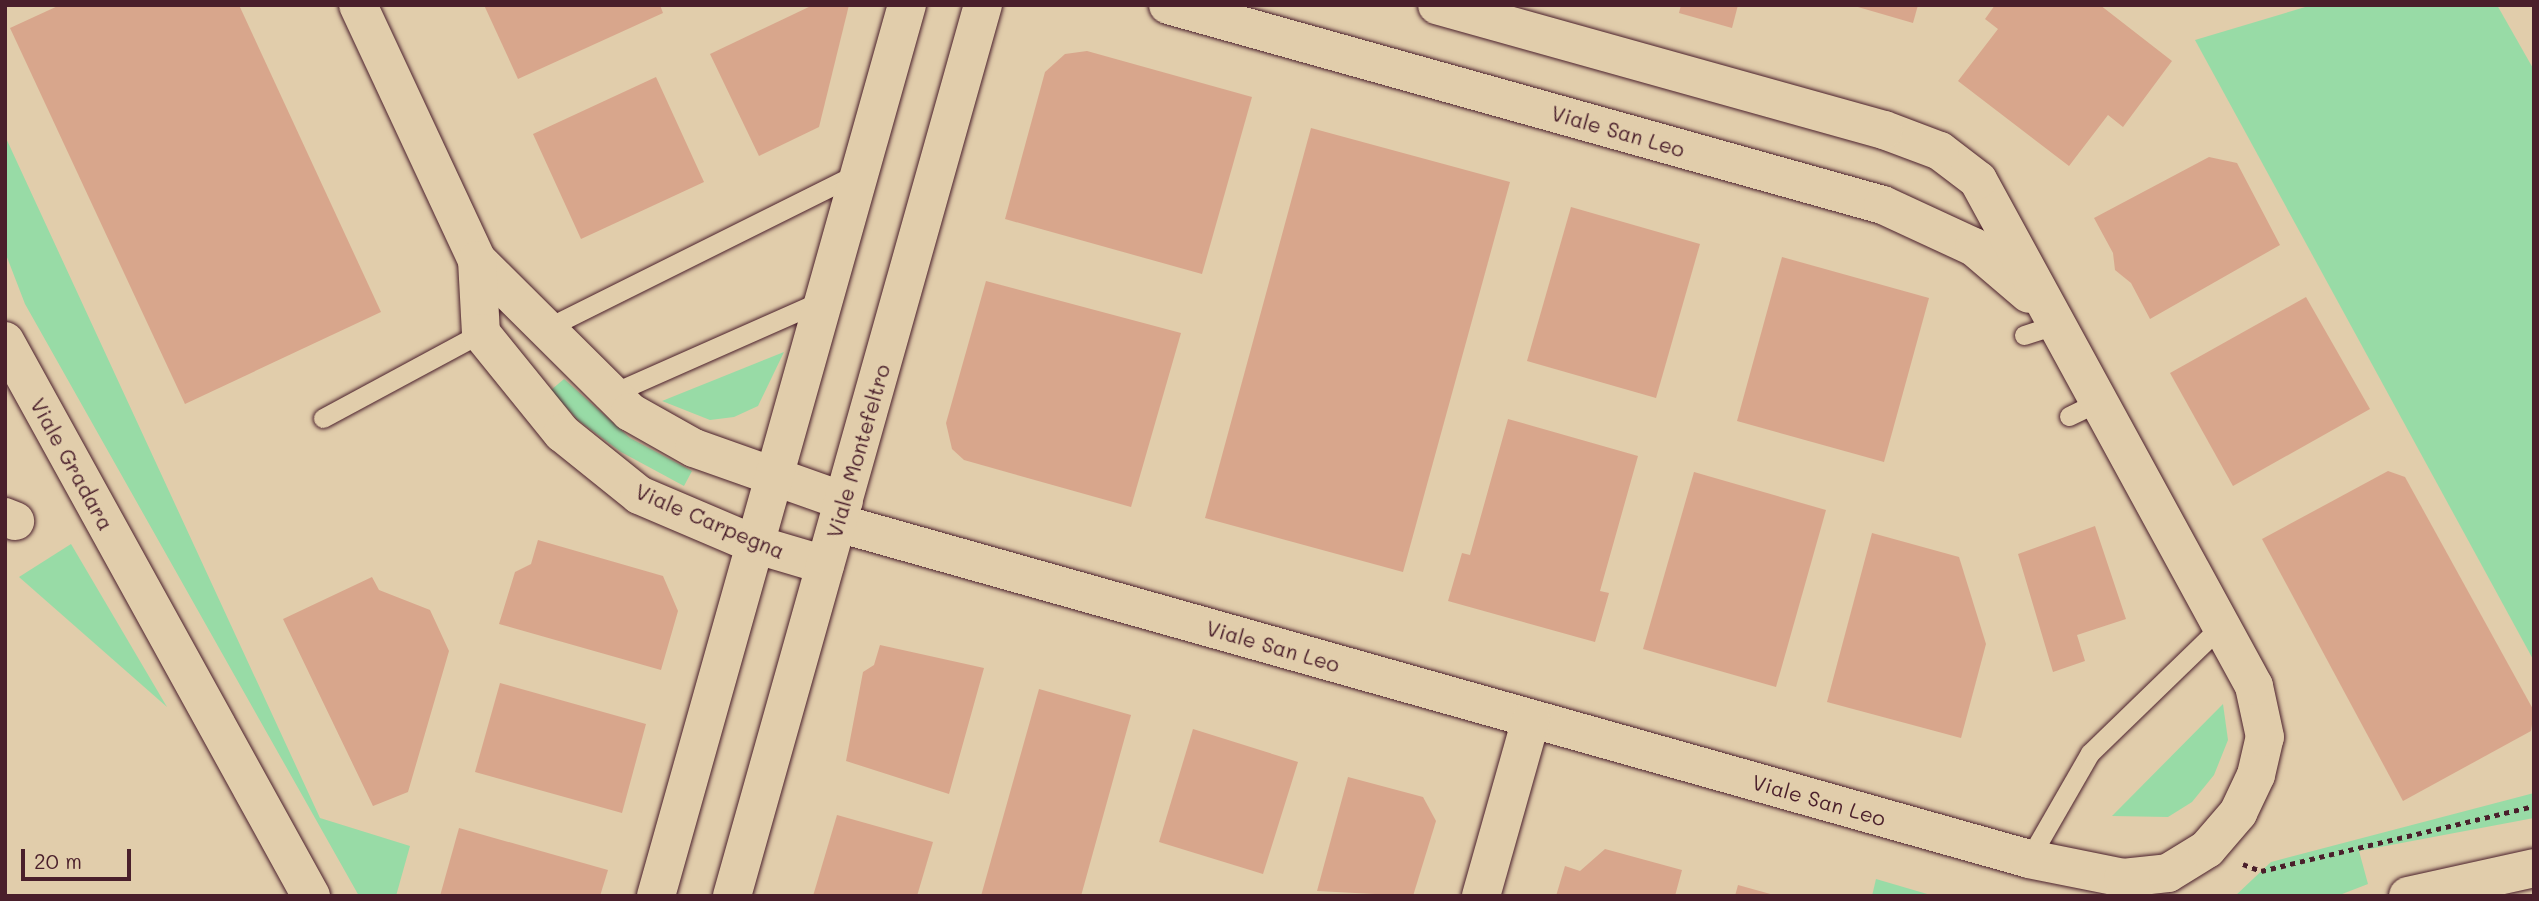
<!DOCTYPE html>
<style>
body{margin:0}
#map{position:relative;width:2539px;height:901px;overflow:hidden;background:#e1cdab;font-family:Mali,sans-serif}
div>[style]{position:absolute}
.green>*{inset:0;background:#98dba6}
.building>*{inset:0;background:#d8a68c}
.path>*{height:4.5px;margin-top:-2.25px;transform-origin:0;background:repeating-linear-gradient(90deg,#4a1f2b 0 5px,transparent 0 10px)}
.roads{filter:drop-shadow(0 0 2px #4a1f2b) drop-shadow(0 0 2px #4a1f2b)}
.service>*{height:19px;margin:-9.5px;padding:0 9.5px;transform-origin:9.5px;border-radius:9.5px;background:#e1cdab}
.minor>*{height:38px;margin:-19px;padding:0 19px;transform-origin:19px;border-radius:19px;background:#e1cdab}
span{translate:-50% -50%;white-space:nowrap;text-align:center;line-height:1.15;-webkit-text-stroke:6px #e1cdab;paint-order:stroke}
.street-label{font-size:21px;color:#4a1f2b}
.frame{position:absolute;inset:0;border:7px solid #4a1f2b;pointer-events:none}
.scale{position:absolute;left:21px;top:849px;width:110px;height:32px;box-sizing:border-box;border:4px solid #4a1f2b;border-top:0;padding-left:9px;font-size:21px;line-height:24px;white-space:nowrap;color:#4a1f2b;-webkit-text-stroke:5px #e1cdab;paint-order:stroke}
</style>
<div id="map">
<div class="green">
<i style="clip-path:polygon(2312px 5px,2497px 5px,2534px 70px,2534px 661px,2195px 40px)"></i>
<i style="clip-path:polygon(5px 136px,320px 818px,410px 846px,396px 896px,359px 896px,25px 304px,5px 252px)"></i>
<i style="clip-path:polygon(784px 352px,758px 406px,734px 417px,710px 420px,662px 401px)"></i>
<i style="clip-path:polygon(564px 379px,630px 438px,692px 471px,684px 486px,621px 452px,578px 420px,551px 390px)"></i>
<i style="clip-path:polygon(71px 544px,167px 707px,19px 577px)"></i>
<i style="clip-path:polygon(2223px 704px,2228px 740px,2214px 775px,2192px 802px,2168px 817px,2112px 816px)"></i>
<i style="clip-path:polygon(2534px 793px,2534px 818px,2359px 851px,2368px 884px,2337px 896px,2235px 896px,2271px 862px)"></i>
<i style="clip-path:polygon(1876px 879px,1934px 896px,1872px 896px)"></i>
</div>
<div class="building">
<i style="clip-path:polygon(60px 5px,239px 5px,381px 312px,185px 404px,10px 28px)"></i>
<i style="clip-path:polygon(484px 5px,660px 5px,663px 13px,518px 79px)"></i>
<i style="clip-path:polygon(813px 5px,849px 5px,819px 127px,759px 156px,710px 54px)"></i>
<i style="clip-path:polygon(1681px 5px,1738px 5px,1732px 28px,1679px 13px)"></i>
<i style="clip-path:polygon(1851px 5px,1918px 5px,1913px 23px)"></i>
<i style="clip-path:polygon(1995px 5px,2100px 5px,2172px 61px,2123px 127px,2108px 115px,2069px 166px,1958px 81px,1998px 29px,1985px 19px)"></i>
<i style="clip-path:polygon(1087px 51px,1252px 97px,1202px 274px,1005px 219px,1045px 72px,1065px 54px)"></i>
<i style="clip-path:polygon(656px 77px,704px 182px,581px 239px,533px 134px)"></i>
<i style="clip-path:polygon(1311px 128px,1510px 182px,1403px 572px,1205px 518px)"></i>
<i style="clip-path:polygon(2209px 157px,2237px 163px,2280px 245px,2150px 319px,2131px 283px,2115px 270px,2113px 253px,2094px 218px)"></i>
<i style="clip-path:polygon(1571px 207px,1700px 244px,1656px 398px,1527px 361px)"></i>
<i style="clip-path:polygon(1782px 257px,1929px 298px,1884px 462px,1737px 421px)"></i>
<i style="clip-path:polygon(986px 281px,1181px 333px,1131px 507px,964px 460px,952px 449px,946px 423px)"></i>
<i style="clip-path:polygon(2306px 297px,2370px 409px,2233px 486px,2170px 373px)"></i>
<i style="clip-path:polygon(1508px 419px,1638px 456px,1600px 591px,1609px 593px,1595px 642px,1448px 601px,1462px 553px,1470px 555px)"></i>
<i style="clip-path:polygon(2388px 471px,2405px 477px,2534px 711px,2531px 731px,2403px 801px,2262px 539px)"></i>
<i style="clip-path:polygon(1694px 472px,1826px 510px,1776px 687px,1643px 649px)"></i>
<i style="clip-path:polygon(2095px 526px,2126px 619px,2077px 635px,2085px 661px,2053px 672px,2018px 554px)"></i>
<i style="clip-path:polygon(1872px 533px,1959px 557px,1986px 644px,1961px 738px,1827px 702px)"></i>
<i style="clip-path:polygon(538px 540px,663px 576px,678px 611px,661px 670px,499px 624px,515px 572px,531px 564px)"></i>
<i style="clip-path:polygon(372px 577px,379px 590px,430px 610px,449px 651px,408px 792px,373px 806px,283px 619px)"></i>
<i style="clip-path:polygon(880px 645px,984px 668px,949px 794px,846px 761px,863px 672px,874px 665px)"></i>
<i style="clip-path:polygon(500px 683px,646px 724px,622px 813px,475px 772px)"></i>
<i style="clip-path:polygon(1039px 689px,1131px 715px,1081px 896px,981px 896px)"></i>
<i style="clip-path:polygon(1193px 729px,1298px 762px,1263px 874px,1159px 842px)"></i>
<i style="clip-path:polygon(1348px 777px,1423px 797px,1436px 821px,1413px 896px,1317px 891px)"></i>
<i style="clip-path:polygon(837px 815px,933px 842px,917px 896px,813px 896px)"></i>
<i style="clip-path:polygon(459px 828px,608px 870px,600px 896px,440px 896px)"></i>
<i style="clip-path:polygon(1605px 849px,1682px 870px,1675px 896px,1556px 896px,1565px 866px,1580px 871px)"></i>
<i style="clip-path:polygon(1738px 885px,1774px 895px,1774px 896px,1735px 896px)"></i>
</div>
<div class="path">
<i style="left:2243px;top:864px;width:19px;rotate:21deg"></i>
<i style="left:2261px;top:871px;width:281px;rotate:-13.4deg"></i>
</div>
<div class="roads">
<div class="service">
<i style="left:549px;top:327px;width:347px;rotate:-26.5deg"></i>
<i style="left:2024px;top:335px;width:32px;rotate:-18deg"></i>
<i style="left:611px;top:394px;width:234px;rotate:-23.9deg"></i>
<i style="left:2069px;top:416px;width:30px;rotate:-26deg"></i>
<i style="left:323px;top:418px;width:179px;rotate:-28.3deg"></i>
<i style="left:2029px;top:859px;width:122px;rotate:-60.1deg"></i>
<i style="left:2090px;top:753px;width:180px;rotate:-44.1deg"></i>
</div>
<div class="minor">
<i style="left:358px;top:5px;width:281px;rotate:65deg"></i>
<i style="left:477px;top:260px;width:216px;rotate:44.8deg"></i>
<i style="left:630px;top:412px;width:73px;rotate:29.4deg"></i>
<i style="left:694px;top:448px;width:159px;rotate:19.5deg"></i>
<i style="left:1168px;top:5px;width:742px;rotate:15.63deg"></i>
<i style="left:1883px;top:205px;width:100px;rotate:24.8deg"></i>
<i style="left:1974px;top:247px;width:72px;rotate:40.5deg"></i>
<i style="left:477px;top:260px;width:73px;rotate:86.9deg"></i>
<i style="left:481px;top:333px;width:129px;rotate:51deg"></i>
<i style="left:562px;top:433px;width:99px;rotate:38.8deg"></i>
<i style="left:639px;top:495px;width:125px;rotate:23.1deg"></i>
<i style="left:754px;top:544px;width:74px;rotate:16.5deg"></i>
<i style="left:5px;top:341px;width:634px;rotate:61.13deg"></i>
<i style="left:5px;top:517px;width:11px;rotate:22deg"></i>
<i style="left:838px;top:523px;width:1237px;rotate:15.75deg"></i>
<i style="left:2029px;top:859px;width:96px;rotate:11.4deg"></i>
<i style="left:2123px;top:878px;width:45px;rotate:-6.3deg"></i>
<i style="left:2168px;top:873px;width:46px;rotate:-31.6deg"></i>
<i style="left:2207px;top:849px;width:48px;rotate:-49.3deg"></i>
<i style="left:2238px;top:813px;width:42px;rotate:-64.7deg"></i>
<i style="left:2256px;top:775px;width:39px;rotate:-77deg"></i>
<i style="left:2265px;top:737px;width:52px;rotate:-102.2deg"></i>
<i style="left:2254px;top:686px;width:576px;rotate:-118.61deg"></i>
<i style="left:1978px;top:180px;width:48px;rotate:-142.7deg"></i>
<i style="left:1940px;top:151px;width:60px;rotate:-159.4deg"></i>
<i style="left:1884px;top:130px;width:464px;rotate:-164.4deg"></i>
<i style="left:656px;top:896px;width:926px;rotate:-74.27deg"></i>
<i style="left:732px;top:896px;width:926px;rotate:-74.27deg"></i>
<i style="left:1481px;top:896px;width:184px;rotate:-74.2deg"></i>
<i style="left:2408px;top:896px;width:129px;rotate:-12.5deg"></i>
</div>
</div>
<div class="street-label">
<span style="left:1618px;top:131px;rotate:16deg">Viale San Leo</span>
<span style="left:858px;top:451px;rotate:-74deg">Viale Montefeltro</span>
<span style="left:72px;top:464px;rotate:61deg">Viale Gradara</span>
<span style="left:710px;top:521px;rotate:23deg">Viale Carpegna</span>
<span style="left:1273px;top:646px;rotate:16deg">Viale San Leo</span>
<span style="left:1819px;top:800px;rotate:16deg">Viale San Leo</span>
</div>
<div class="frame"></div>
<div class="scale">20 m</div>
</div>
